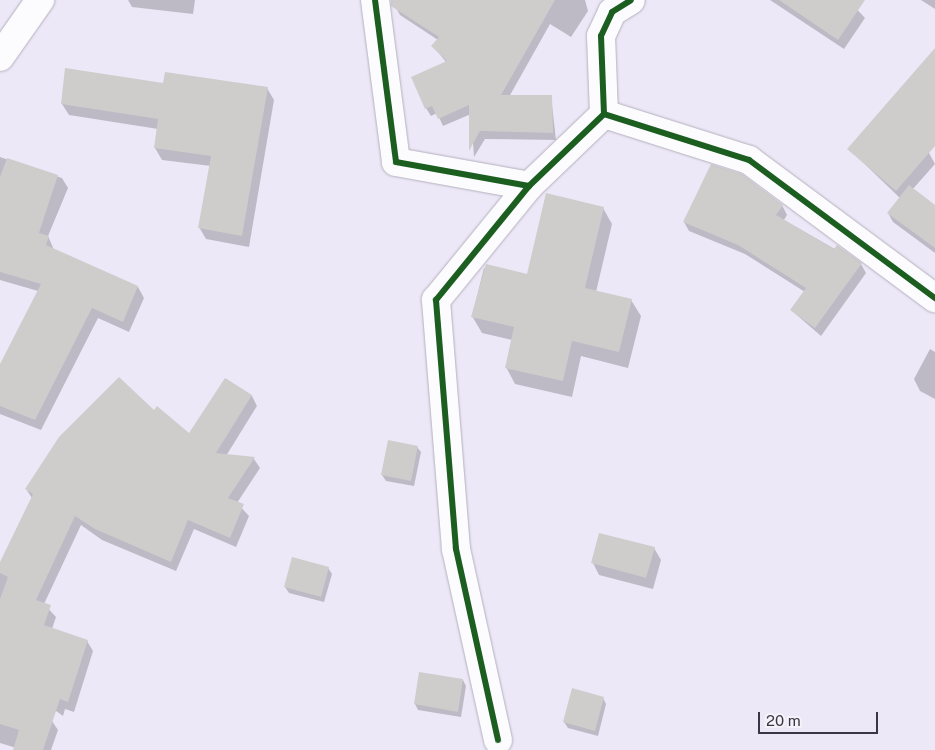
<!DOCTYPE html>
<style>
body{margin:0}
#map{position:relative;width:935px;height:750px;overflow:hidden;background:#ede8f7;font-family:"Public Sans",sans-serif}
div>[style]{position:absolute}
.shadow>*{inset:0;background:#0003}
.building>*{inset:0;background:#cfcccc}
.roads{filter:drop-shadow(0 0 1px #b4b0bd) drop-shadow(0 0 1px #b4b0bd)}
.minor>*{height:28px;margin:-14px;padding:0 14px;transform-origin:14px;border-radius:14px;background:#fcfcfe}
.cycleway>*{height:6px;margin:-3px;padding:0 3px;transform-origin:3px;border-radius:3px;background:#1b5e20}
span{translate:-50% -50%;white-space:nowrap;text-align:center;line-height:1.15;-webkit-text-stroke:4px #f5f3f9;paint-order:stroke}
.scale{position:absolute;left:758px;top:712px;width:120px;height:22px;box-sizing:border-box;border:2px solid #3b3644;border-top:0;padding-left:6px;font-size:15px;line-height:18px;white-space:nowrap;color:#3b3644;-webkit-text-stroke:4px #f5f3f9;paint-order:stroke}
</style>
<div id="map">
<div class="shadow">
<i style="clip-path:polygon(128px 0,195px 0,193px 14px,132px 7px)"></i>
<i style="clip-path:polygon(401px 0,585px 0,588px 11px,571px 37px,550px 24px,509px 97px,551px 96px,556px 140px,485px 139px,474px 157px,471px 114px,443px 126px,437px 113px,431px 116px,426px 108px,446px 62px,433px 46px,438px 40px,400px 15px,396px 8px)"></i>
<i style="clip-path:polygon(770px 0,848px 0,865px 18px,844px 49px)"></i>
<i style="clip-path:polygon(921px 0,935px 0,935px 9px)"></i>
<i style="clip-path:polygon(935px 49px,935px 141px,929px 153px,935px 164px,912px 190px,935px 207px,935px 253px,893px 222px,888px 213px,900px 198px,849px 149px)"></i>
<i style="clip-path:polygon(164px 85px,267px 88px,274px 100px,249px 247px,206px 239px,199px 227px,211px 166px,162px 160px,155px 148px,158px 129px,69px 115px,62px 104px)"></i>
<i style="clip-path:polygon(0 157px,62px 178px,68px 188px,48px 236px,54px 250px,138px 287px,144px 298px,129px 332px,98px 318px,41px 430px,0 414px,0 366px,38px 291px,0 280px)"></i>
<i style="clip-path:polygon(782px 205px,787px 215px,784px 220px,861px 264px,866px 273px,821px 336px,791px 310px,805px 292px,745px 254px,689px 231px,684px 222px)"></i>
<i style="clip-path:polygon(603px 208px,612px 224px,596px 292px,631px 300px,641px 316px,628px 368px,581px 356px,572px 397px,515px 384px,506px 367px,512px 340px,482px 333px,472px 316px,484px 268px,528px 275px)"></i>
<i style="clip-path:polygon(930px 349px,935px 352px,935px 399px,920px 391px,914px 379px)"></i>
<i style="clip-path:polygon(226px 379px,252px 396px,257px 406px,226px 456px,254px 459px,260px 468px,237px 503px,249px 516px,236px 547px,194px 529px,176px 571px,102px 540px,81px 525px,44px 604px,56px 617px,52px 629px,87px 641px,93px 651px,74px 712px,65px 709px,63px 716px,0 670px,0 565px,32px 498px,26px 489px,154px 412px,189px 435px)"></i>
<i style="clip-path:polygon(417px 447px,421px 452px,414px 486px,386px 481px,382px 475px)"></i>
<i style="clip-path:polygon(654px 548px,661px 560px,653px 589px,599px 575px,593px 563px)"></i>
<i style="clip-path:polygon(328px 568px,332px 574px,324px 602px,289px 593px,285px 587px)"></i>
<i style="clip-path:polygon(463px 680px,466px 686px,461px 717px,418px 710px,415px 704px)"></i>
<i style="clip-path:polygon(603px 698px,606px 704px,598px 736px,568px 728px,564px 722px)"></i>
<i style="clip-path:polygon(0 702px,52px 721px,58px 730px,51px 750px,23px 750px,0 743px)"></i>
</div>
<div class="building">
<i style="clip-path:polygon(391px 0,555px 0,501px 95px,552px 95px,553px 133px,480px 131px,469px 151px,469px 105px,438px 119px,432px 106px,425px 109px,411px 77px,447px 61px,431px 46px,439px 37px,391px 6px)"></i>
<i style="clip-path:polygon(779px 0,865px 0,838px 40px)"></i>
<i style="clip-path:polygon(935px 48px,935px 146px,896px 191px,847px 149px)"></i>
<i style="clip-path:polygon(65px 68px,163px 83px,165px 72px,268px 87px,242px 236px,198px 228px,211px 156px,154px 148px,158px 119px,61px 104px)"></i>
<i style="clip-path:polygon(7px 158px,58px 175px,39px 233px,49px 236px,46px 245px,138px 286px,123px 322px,92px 308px,35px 420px,0 406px,0 364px,41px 284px,0 272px,0 177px)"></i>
<i style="clip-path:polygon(711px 164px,742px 174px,783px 205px,776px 215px,834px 249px,837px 245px,862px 263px,815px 328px,790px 310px,806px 288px,738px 245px,683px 222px)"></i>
<i style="clip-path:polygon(909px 185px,935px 205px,935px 248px,887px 213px)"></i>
<i style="clip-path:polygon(546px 193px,604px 207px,585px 288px,632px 299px,619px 352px,572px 341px,563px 381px,505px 368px,514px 327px,471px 317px,486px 264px,527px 274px)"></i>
<i style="clip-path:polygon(119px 377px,154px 410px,157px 406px,189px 433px,225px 378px,252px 395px,216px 453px,255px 457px,228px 498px,244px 504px,230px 538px,188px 520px,171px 562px,95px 529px,75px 516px,36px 600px,51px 605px,44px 625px,88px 640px,68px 702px,60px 699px,43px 750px,13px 750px,19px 730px,0 724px,0 599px,8px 577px,0 573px,0 562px,33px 494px,25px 489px,59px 437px)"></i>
<i style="clip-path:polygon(388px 440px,418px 446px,411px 481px,381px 475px)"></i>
<i style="clip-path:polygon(599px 533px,655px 547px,646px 578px,591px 563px)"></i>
<i style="clip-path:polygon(292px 557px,329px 567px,321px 597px,284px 587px)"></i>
<i style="clip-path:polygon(419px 672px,463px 679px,458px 712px,414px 704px)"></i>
<i style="clip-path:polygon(572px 688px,604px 697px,595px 731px,563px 722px)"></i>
</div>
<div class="roads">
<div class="minor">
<i style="left:375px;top:0;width:163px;rotate:82.6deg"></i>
<i style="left:396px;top:162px;width:135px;rotate:10.2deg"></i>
<i style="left:0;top:57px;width:70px;rotate:-54.9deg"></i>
<i style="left:604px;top:114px;width:152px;rotate:17.6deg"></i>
<i style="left:749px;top:160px;width:232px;rotate:36.6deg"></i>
<i style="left:498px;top:740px;width:196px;rotate:-102.4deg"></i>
<i style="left:456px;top:549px;width:250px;rotate:-94.6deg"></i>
<i style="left:436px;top:300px;width:147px;rotate:-50.8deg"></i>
<i style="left:529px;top:186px;width:104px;rotate:-43.8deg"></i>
<i style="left:604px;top:114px;width:78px;rotate:-92.2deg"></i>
<i style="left:601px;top:36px;width:26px;rotate:-65deg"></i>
<i style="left:612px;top:12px;width:22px;rotate:-32deg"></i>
</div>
</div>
<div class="cycleway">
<i style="left:375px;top:0;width:163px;rotate:82.6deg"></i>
<i style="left:396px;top:162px;width:135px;rotate:10.2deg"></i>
<i style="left:604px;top:114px;width:152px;rotate:17.6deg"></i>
<i style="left:749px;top:160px;width:232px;rotate:36.6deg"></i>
<i style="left:498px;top:740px;width:196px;rotate:-102.4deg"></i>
<i style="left:456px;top:549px;width:250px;rotate:-94.6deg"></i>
<i style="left:436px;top:300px;width:147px;rotate:-50.8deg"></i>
<i style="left:529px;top:186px;width:104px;rotate:-43.8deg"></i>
<i style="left:604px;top:114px;width:78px;rotate:-92.2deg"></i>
<i style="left:601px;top:36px;width:26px;rotate:-65deg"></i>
<i style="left:612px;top:12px;width:22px;rotate:-32deg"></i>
</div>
<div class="scale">20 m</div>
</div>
